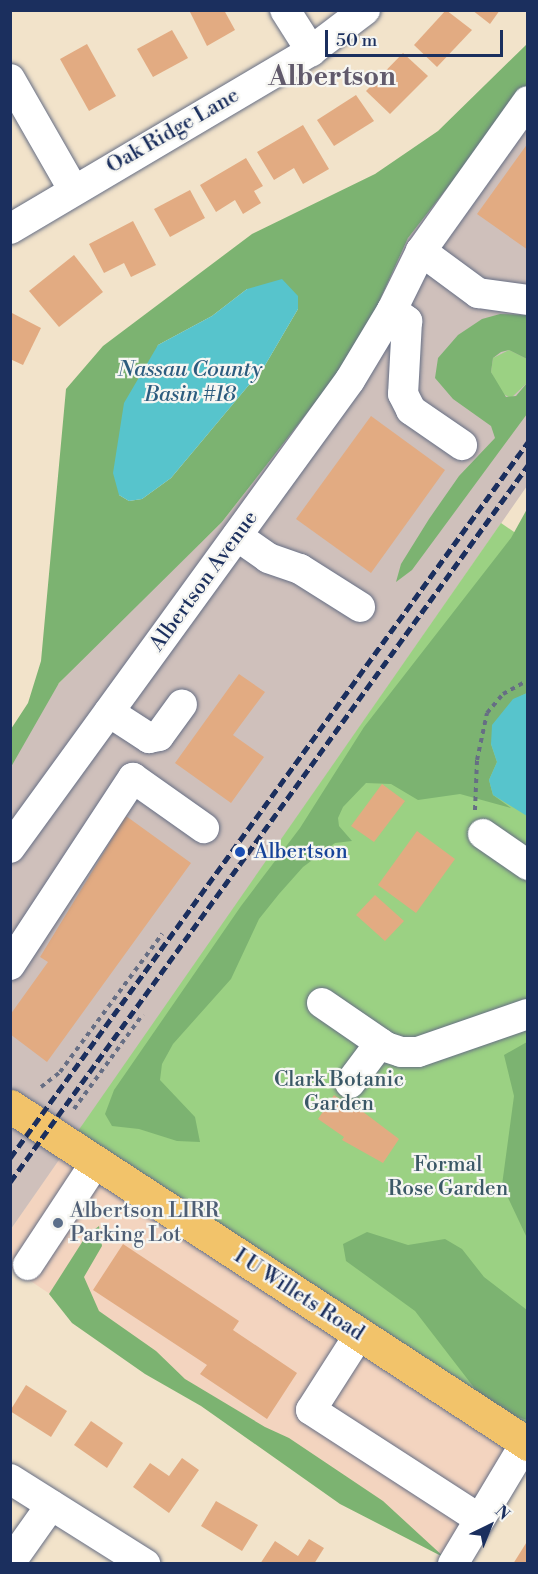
<!DOCTYPE html>
<style>
body{margin:0}
#map{position:relative;width:538px;height:1574px;overflow:hidden;background:#f2e3ca;font-family:"Libre Bodoni",serif}
div>[style]{position:absolute}
.built>*{inset:0;background:#f3d4bf}
.industrial>*{inset:0;background:#cfc0bb}
.green>*{inset:0;background:#9bd183}
.forest>*{inset:0;background:#7cb371}
.water>*{inset:0;background:#57c4cc}
.building>*{inset:0;background:#e2ab82}
.path>*{height:4px;margin-top:-2px;transform-origin:0;background:repeating-linear-gradient(90deg,#666e84 0 4.5px,transparent 0 9px)}
.roads{filter:drop-shadow(0 0 2px #666e84) drop-shadow(0 0 2px #666e84)}
.minor>*{height:30px;margin:-15px;padding:0 15px;transform-origin:15px;border-radius:15px;background:#fff}
.major>*{height:33px;margin:-16.5px;padding:0 16.5px;transform-origin:16.5px;border-radius:16.5px;background:#f2c36a}
.rail>*{height:4.5px;margin-top:-2.25px;transform-origin:0;background:repeating-linear-gradient(90deg,#1b2f5e 0 9px,transparent 0 13.5px)}
.dots>*{width:16px;height:16px;translate:-50% -50%;box-sizing:border-box;border:3px solid #f6f6f2;border-radius:50%}
span{translate:-50% -50%;white-space:nowrap;text-align:center;line-height:1.15;-webkit-text-stroke:4.5px #f6f6f2;paint-order:stroke}
.street-label{font-size:21px;color:#1b2f5e}
.transit-label{font-size:21px;color:#164399}
.left{translate:0 -50%;text-align:left}
.park-label{font-size:21px;color:#3b5867}
.service-label{font-size:21px;color:#4e5e75}
.water-label{font-size:22px;color:#2d5c7f;font-style:italic}
.district-label{font-size:27px;color:#615a6b;font-weight:700}
.frame{position:absolute;inset:0;border:12px solid #1b2f5e;pointer-events:none}
.north{position:absolute;left:460px;top:1496px;width:60px;height:60px;-webkit-text-stroke:4px #f6f6f2;paint-order:stroke;rotate:43deg;font-size:16px;font-weight:700;line-height:24px;text-align:center;color:#1b2f5e}
.north::after{content:'';display:block;margin:auto;width:21px;height:27px;background:#1b2f5e;clip-path:polygon(50% 0,100% 100%,50% 72%,0 100%)}
.scale{position:absolute;left:325px;top:30px;width:178px;height:27px;box-sizing:border-box;border:3px solid #1b2f5e;border-top:0;padding-left:8px;font-size:18px;line-height:21px;white-space:nowrap;color:#1b2f5e;-webkit-text-stroke:4px #f6f6f2;paint-order:stroke}
</style>
<div id="map">
<div class="built">
<i style="clip-path:polygon(69px 1144px,526px 1442px,453px 1563px,11px 1268px,11px 1229px)"></i>
</div>
<div class="industrial">
<i style="clip-path:polygon(527px 86px,527px 486px,11px 1229px,11px 747px,36px 708px,89px 651px,222px 522px,346px 363px,368px 326px,408px 238px)"></i>
</div>
<div class="green">
<i style="clip-path:polygon(509px 350px,527px 359px,527px 383px,511px 398px,501px 393px,491px 372px,493px 358px)"></i>
<i style="clip-path:polygon(501px 523px,527px 541px,527px 1444px,69px 1144px)"></i>
</div>
<div class="forest">
<i style="clip-path:polygon(evenodd,527px 44px,527px 86px,408px 238px,368px 326px,346px 363px,222px 522px,59px 683px,11px 767px,11px 729px,28px 703px,41px 661px,66px 389px,103px 346px,252px 234px,375px 174px,438px 131px,527px 44px,247px 289px,298px 309px,264px 367px,171px 478px,142px 499px,129px 501px,119px 495px,158px 345px,212px 316px,247px 289px)"></i>
<i style="clip-path:polygon(500px 314px,528px 315px,527px 359px,509px 350px,501px 352px,493px 358px,491px 372px,506px 397px,516px 396px,527px 383px,527px 414px,412px 570px,396px 582px,401px 564px,429px 519px,459px 476px,495px 438px,491px 426px,453px 399px,435px 378px,438px 358px,458px 335px,482px 319px)"></i>
<i style="clip-path:polygon(527px 509px,527px 693px,513px 700px,491px 744px,497px 762px,489px 780px,493px 795px,511px 808px,460px 794px,418px 800px,391px 784px,366px 783px,343px 807px,338px 818px,339px 826px,352px 841px,335px 843px,303px 867px,279px 894px,259px 919px,231px 979px,173px 1044px,162px 1064px,160px 1080px,195px 1117px,200px 1142px,177px 1141px,139px 1129px,112px 1126px,105px 1114px,114px 1090px,241px 906px,300px 828px,364px 727px,511px 538px)"></i>
<i style="clip-path:polygon(527px 1042px,527px 1238px,502px 1185px,514px 1096px,504px 1055px)"></i>
<i style="clip-path:polygon(99px 1226px,102px 1246px,84px 1277px,99px 1311px,156px 1351px,185px 1379px,265px 1427px,289px 1438px,383px 1501px,445px 1558px,340px 1504px,201px 1406px,145px 1374px,72px 1323px,49px 1294px,86px 1236px)"></i>
<i style="clip-path:polygon(367px 1232px,408px 1245px,445px 1239px,462px 1249px,484px 1277px,527px 1310px,527px 1420px,489px 1407px,415px 1311px,346px 1261px,343px 1244px)"></i>
</div>
<div class="water">
<i style="clip-path:polygon(282px 279px,298px 296px,298px 309px,264px 367px,171px 478px,142px 499px,129px 501px,119px 495px,113px 473px,124px 403px,158px 345px,212px 316px,247px 289px)"></i>
<i style="clip-path:polygon(527px 693px,527px 816px,493px 795px,489px 780px,497px 762px,491px 744px,492px 725px,513px 699px)"></i>
</div>
<div class="building">
<i style="clip-path:polygon(189px 10px,224px 10px,235px 30px,207px 46px)"></i>
<i style="clip-path:polygon(446px 10px,472px 30px,437px 67px,414px 45px)"></i>
<i style="clip-path:polygon(472px 10px,500px 10px,490px 24px)"></i>
<i style="clip-path:polygon(172px 30px,188px 58px,153px 77px,137px 49px)"></i>
<i style="clip-path:polygon(87px 44px,116px 96px,89px 111px,60px 59px)"></i>
<i style="clip-path:polygon(403px 53px,428px 76px,390px 114px,366px 91px)"></i>
<i style="clip-path:polygon(356px 95px,374px 121px,334px 146px,317px 120px)"></i>
<i style="clip-path:polygon(303px 125px,329px 169px,303px 184px,294px 168px,274px 180px,257px 152px)"></i>
<i style="clip-path:polygon(528px 143px,528px 250px,477px 214px)"></i>
<i style="clip-path:polygon(246px 158px,263px 186px,254px 191px,261px 203px,243px 214px,235px 200px,216px 212px,200px 185px)"></i>
<i style="clip-path:polygon(190px 190px,205px 218px,170px 237px,154px 209px)"></i>
<i style="clip-path:polygon(133px 221px,156px 265px,131px 277px,124px 263px,104px 273px,89px 244px)"></i>
<i style="clip-path:polygon(74px 255px,103px 292px,59px 327px,29px 291px)"></i>
<i style="clip-path:polygon(10px 312px,41px 328px,23px 365px,10px 359px)"></i>
<i style="clip-path:polygon(371px 416px,445px 470px,371px 573px,296px 519px)"></i>
<i style="clip-path:polygon(239px 674px,265px 692px,233px 735px,264px 757px,231px 803px,175px 763px)"></i>
<i style="clip-path:polygon(382px 784px,405px 801px,374px 842px,351px 826px)"></i>
<i style="clip-path:polygon(126px 816px,191px 863px,47px 1062px,10px 1034px,10px 1015px,48px 962px,40px 957px)"></i>
<i style="clip-path:polygon(417px 831px,455px 859px,416px 913px,378px 885px)"></i>
<i style="clip-path:polygon(375px 895px,404px 921px,385px 941px,356px 915px)"></i>
<i style="clip-path:polygon(334px 1095px,348px 1105px,350px 1102px,399px 1139px,383px 1163px,342px 1140px,344px 1137px,318px 1119px)"></i>
<i style="clip-path:polygon(123px 1244px,239px 1321px,233px 1330px,297px 1373px,267px 1419px,200px 1374px,207px 1365px,93px 1290px)"></i>
<i style="clip-path:polygon(26px 1385px,67px 1411px,51px 1437px,10px 1411px)"></i>
<i style="clip-path:polygon(91px 1421px,123px 1443px,107px 1468px,74px 1445px)"></i>
<i style="clip-path:polygon(182px 1458px,199px 1470px,169px 1513px,133px 1487px,150px 1463px,169px 1476px)"></i>
<i style="clip-path:polygon(216px 1501px,258px 1525px,242px 1551px,201px 1526px)"></i>
<i style="clip-path:polygon(309px 1539px,324px 1548px,314px 1564px,260px 1564px,275px 1541px,298px 1556px)"></i>
<i style="clip-path:polygon(528px 1540px,528px 1564px,513px 1564px)"></i>
</div>
<div class="path">
<i style="left:475px;top:810px;width:50px;rotate:-87.7deg"></i>
<i style="left:477px;top:760px;width:48px;rotate:-78deg"></i>
<i style="left:487px;top:713px;width:25px;rotate:-50deg"></i>
<i style="left:503px;top:694px;width:29px;rotate:-29deg"></i>
<i style="left:41px;top:1087px;width:24px;rotate:-38deg"></i>
<i style="left:60px;top:1072px;width:172px;rotate:-53.5deg"></i>
<i style="left:74px;top:1109px;width:117px;rotate:-54deg"></i>
</div>
<div class="roads">
<div class="minor">
<i style="left:285px;top:10px;width:49px;rotate:57.6deg"></i>
<i style="left:10px;top:79px;width:127px;rotate:60.2deg"></i>
<i style="left:10px;top:229px;width:350px;rotate:-30.6deg"></i>
<i style="left:311px;top:51px;width:68px;rotate:-37.2deg"></i>
<i style="left:421px;top:251px;width:71px;rotate:36.4deg"></i>
<i style="left:478px;top:293px;width:50px;rotate:8deg"></i>
<i style="left:392px;top:310px;width:19px;rotate:36deg"></i>
<i style="left:407px;top:321px;width:73px;rotate:93.1deg"></i>
<i style="left:403px;top:394px;width:18px;rotate:63deg"></i>
<i style="left:411px;top:410px;width:62px;rotate:34.5deg"></i>
<i style="left:237px;top:536px;width:38px;rotate:35deg"></i>
<i style="left:268px;top:558px;width:34px;rotate:19deg"></i>
<i style="left:300px;top:569px;width:71px;rotate:32.3deg"></i>
<i style="left:109px;top:712px;width:48px;rotate:33deg"></i>
<i style="left:149px;top:738px;width:10px;rotate:-11deg"></i>
<i style="left:159px;top:736px;width:39px;rotate:-54deg"></i>
<i style="left:483px;top:834px;width:55px;rotate:34.6deg"></i>
<i style="left:10px;top:848px;width:578px;rotate:-54deg"></i>
<i style="left:350px;top:380px;width:82px;rotate:-59deg"></i>
<i style="left:392px;top:310px;width:66px;rotate:-63.8deg"></i>
<i style="left:421px;top:251px;width:184px;rotate:-54.5deg"></i>
<i style="left:10px;top:965px;width:224px;rotate:-56.7deg"></i>
<i style="left:133px;top:778px;width:87px;rotate:35.2deg"></i>
<i style="left:322px;top:1003px;width:78px;rotate:34.5deg"></i>
<i style="left:386px;top:1047px;width:16px;rotate:18deg"></i>
<i style="left:401px;top:1052px;width:17px"></i>
<i style="left:418px;top:1052px;width:116px;rotate:-19.1deg"></i>
<i style="left:350px;top:1083px;width:50px;rotate:-53.1deg"></i>
<i style="left:28px;top:1265px;width:123px;rotate:-56.6deg"></i>
<i style="left:359px;top:1335px;width:89px;rotate:122.6deg"></i>
<i style="left:311px;top:1410px;width:199px;rotate:32.9deg"></i>
<i style="left:10px;top:1479px;width:160px;rotate:32.2deg"></i>
<i style="left:10px;top:1563px;width:71px;rotate:-54.7deg"></i>
<i style="left:453px;top:1564px;width:142px;rotate:-59.1deg"></i>
</div>
<div class="major">
<i style="left:10px;top:1106px;width:619px;rotate:33.12deg"></i>
</div>
</div>
<div class="rail">
<i style="left:10px;top:1158px;width:884px;rotate:-54.12deg"></i>
<i style="left:10px;top:1182px;width:885px;rotate:-54.15deg"></i>
</div>
<div class="dots">
<i style="left:240px;top:852px;background:#1a4fb4"></i>
<i style="left:58px;top:1223px;background:#5c6f8a"></i>
</div>
<div class="street-label">
<span style="left:173px;top:131px;rotate:-30deg">Oak Ridge Lane</span>
<span style="left:204px;top:581px;rotate:-54deg">Albertson Avenue</span>
<span style="left:299px;top:1295px;rotate:33deg">I U Willets Road</span>
</div>
<div class="transit-label">
<span class="left" style="left:254px;top:852px">Albertson</span>
</div>
<div class="park-label">
<span style="left:339px;top:1092px">Clark Botanic<br>Garden</span>
<span style="left:448px;top:1177px">Formal<br>Rose Garden</span>
</div>
<div class="service-label">
<span class="left" style="left:70px;top:1223px">Albertson LIRR<br>Parking Lot</span>
</div>
<div class="water-label">
<span style="left:190px;top:382px">Nassau County<br>Basin #18</span>
</div>
<div class="district-label">
<span style="left:332px;top:78px">Albertson</span>
</div>
<div class="frame"></div>
<div class="north">N</div>
<div class="scale">50 m</div>
</div>
